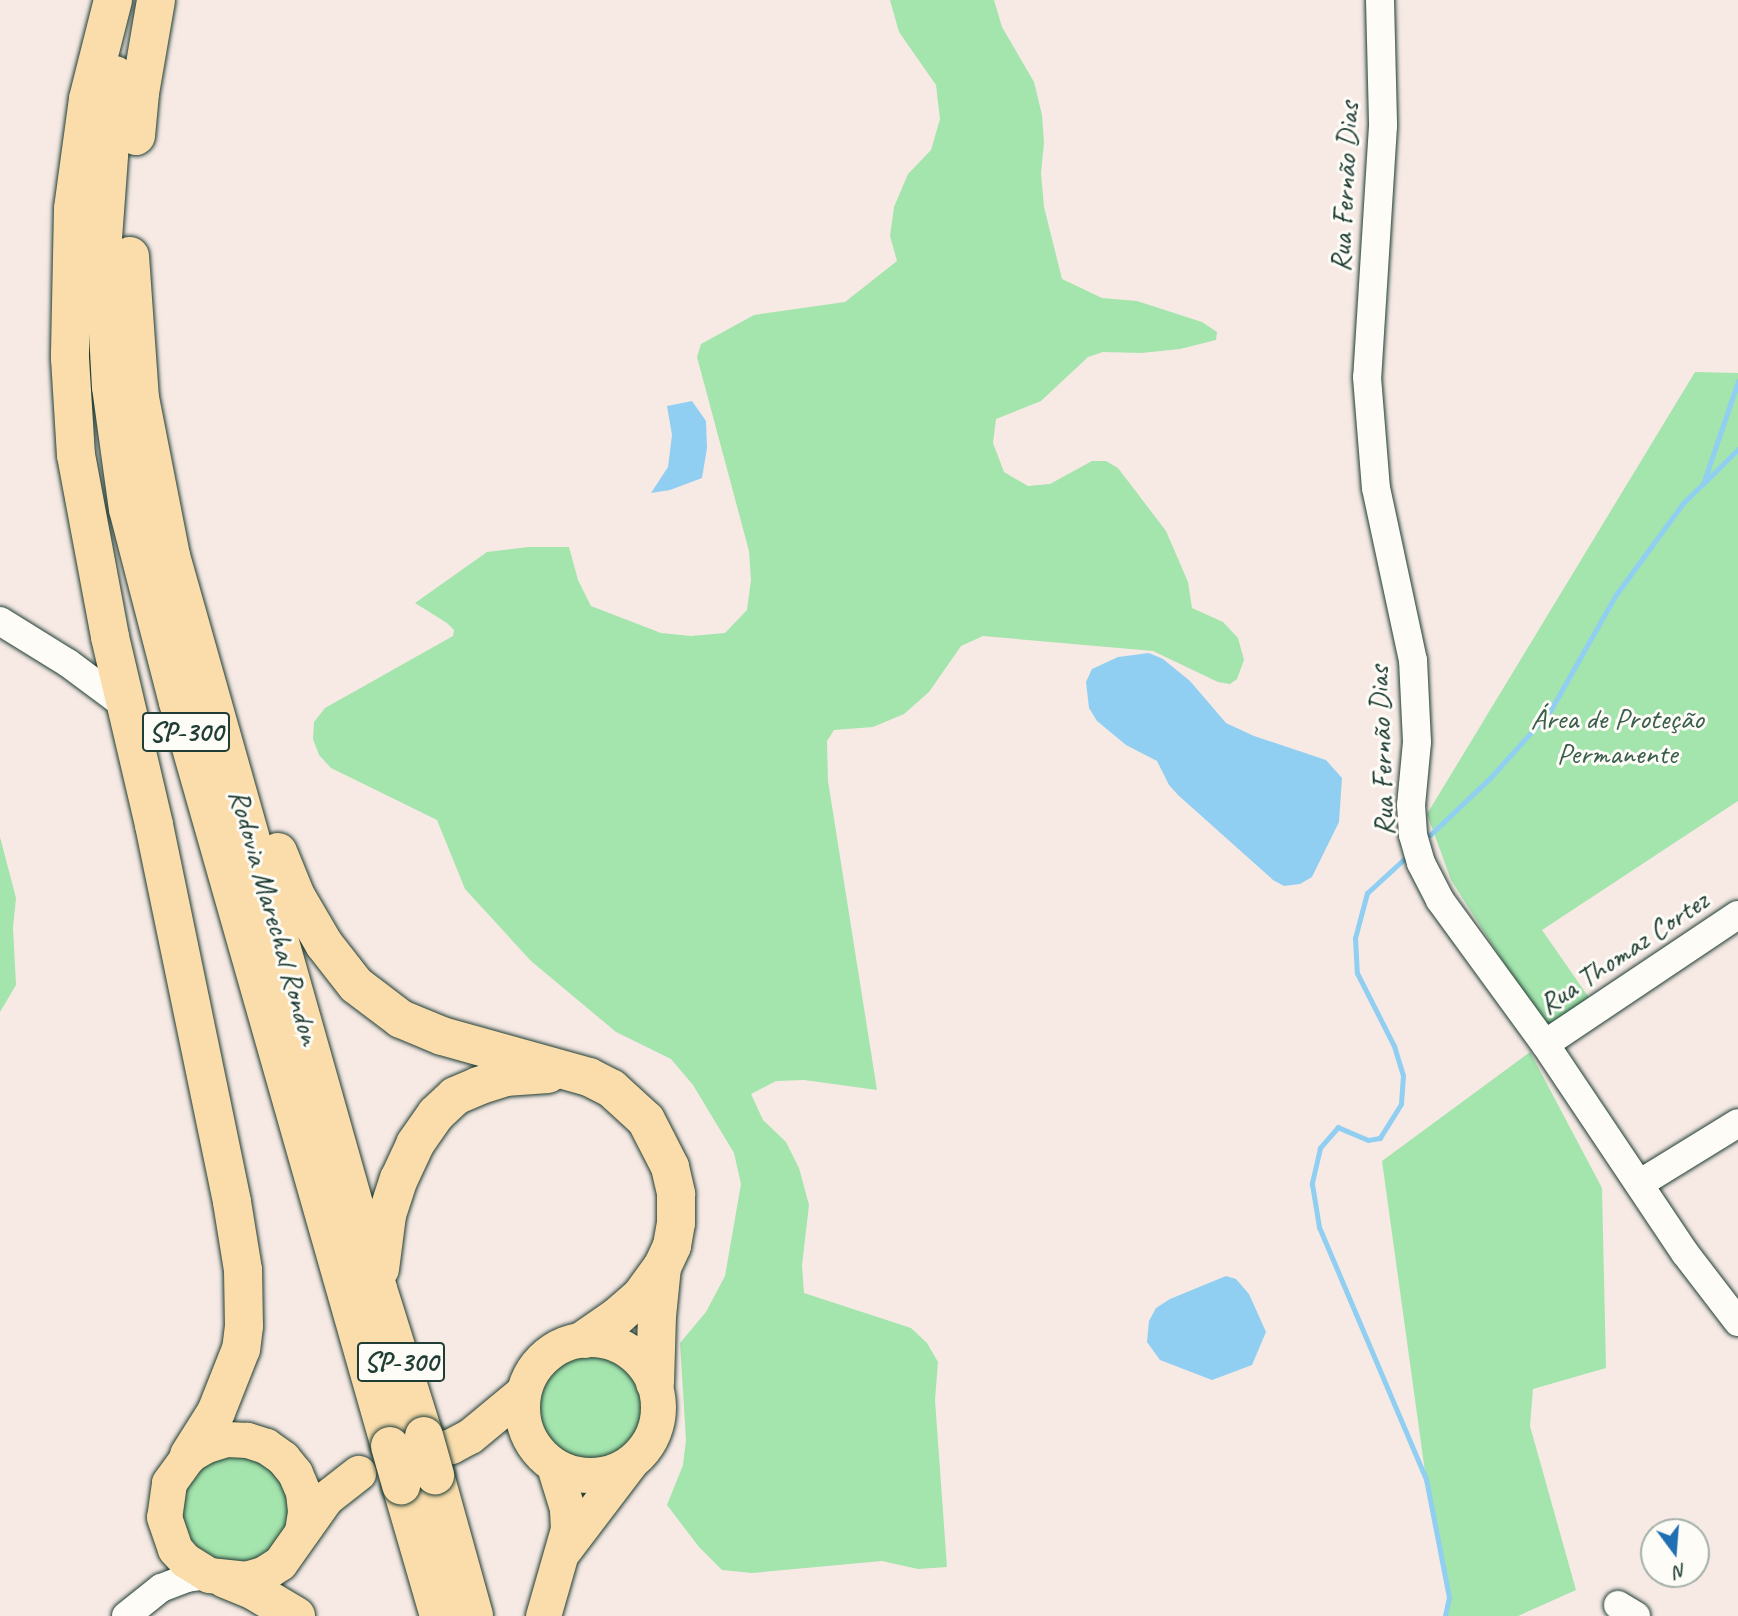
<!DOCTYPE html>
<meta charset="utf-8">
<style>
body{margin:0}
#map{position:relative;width:1738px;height:1616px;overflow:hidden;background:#f7eae5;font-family:Caveat,sans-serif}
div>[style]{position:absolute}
.green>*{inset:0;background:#a4e4ad}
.round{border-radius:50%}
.water>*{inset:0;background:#90cff1}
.stream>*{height:5px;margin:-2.5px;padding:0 2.5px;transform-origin:2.5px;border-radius:2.5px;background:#90cff1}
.roads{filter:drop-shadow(0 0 2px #1f3d34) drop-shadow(0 0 2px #1f3d34)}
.minor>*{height:28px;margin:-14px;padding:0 14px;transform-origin:14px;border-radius:14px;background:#fdfcf7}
.major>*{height:35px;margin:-17.5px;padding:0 17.5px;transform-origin:17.5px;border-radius:17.5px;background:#faddab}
.major>.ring{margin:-17.5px;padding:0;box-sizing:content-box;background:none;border:35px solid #faddab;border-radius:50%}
.highway>*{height:38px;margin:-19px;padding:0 19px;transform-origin:19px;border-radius:19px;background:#faddab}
.bridges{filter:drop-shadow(0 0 2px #1f3d34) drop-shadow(0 0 2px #1f3d34)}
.highway-bridge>*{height:38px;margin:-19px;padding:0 19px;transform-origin:19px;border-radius:19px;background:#faddab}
span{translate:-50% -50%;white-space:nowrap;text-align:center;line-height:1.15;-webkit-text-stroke:6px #fdfcf7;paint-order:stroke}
.shield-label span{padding:2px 5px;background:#fdfcf7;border:2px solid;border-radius:5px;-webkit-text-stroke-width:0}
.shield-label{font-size:28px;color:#1f3d34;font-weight:700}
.street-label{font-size:30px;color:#1f3d34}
.park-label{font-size:30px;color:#3a5e4c}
.north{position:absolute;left:1640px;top:1518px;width:70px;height:70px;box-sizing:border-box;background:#fdfcf7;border:2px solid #a4b0a9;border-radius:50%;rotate:164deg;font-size:19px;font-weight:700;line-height:28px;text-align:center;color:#1f3d34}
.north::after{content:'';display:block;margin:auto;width:24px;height:32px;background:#1f6fb2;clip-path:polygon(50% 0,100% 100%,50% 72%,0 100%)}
</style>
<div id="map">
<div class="green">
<i style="clip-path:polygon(890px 0,994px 0,1002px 27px,1034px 82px,1042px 115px,1044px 143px,1041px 173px,1044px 207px,1062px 279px,1102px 298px,1137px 301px,1202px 322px,1217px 332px,1216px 340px,1180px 349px,1141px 353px,1103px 352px,1088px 357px,1041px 401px,996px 419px,993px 443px,1004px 472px,1028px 486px,1050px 484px,1092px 461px,1106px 461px,1118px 468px,1166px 531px,1188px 582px,1192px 608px,1223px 622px,1238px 638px,1244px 660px,1237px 679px,1230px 684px,1218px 682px,1153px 651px,983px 636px,961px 646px,929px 692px,904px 714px,873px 727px,834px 730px,827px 741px,828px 781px,877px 1090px,804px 1080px,776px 1081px,751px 1094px,763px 1120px,786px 1142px,799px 1168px,809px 1205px,802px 1265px,804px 1293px,911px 1328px,927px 1343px,938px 1362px,935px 1400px,947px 1567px,918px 1569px,882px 1561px,752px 1573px,722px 1570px,699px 1547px,667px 1505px,683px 1465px,686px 1440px,680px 1343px,706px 1312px,725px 1276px,741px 1184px,734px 1153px,693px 1085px,671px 1059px,616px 1032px,531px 961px,465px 889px,437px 820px,331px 768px,319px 755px,313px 739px,314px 722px,325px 708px,453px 636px,454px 630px,447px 623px,415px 603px,487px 552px,529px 547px,569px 547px,578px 580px,591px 606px,661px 633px,691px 636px,725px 633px,747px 610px,751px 580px,749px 551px,697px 357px,701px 344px,754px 315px,845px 302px,897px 261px,890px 236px,894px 207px,908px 174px,931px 150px,940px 119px,936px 85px,899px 32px)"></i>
<i style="clip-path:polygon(1695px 372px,1738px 373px,1738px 801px,1542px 930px,1590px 999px,1546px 1029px,1451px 880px,1427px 814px)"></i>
<i style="clip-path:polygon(0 837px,16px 898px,13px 928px,16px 985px,0 1012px)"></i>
<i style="clip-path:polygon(1530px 1052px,1602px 1188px,1606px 1368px,1533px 1389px,1530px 1426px,1576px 1590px,1518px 1616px,1445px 1616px,1449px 1597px,1426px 1479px,1382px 1161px)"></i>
<i class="round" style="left:532px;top:1350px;width:116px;height:116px"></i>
<i style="clip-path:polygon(253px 1451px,289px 1487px,290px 1526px,266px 1556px,228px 1565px,193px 1549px,175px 1501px,202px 1458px)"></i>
</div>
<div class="water">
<i style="clip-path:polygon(692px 401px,706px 421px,707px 448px,702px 478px,670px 490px,651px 493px,668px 467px,672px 435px,667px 406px)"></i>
<i style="clip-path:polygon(1149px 653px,1163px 659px,1190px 681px,1226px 723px,1254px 736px,1326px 760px,1342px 778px,1339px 822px,1312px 877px,1300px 884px,1284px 886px,1273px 880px,1178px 795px,1169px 785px,1157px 761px,1126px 745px,1097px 721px,1089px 708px,1086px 682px,1092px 669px,1118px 657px)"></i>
<i style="clip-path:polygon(1226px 1276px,1236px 1279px,1249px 1294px,1266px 1332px,1252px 1365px,1212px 1380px,1160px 1360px,1147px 1342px,1149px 1321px,1156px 1308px,1170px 1299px)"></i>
</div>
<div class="stream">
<i style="left:1706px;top:481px;width:45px;rotate:-45deg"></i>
<i style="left:1430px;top:835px;width:84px;rotate:-43.6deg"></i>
<i style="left:1491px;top:777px;width:89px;rotate:-48.2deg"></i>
<i style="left:1550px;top:711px;width:132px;rotate:-60.5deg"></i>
<i style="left:1615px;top:596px;width:115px;rotate:-53.8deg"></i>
<i style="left:1683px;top:503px;width:28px;rotate:-44deg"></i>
<i style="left:1703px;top:484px;width:109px;rotate:-71.2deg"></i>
<i style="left:1403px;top:860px;width:49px;rotate:137.5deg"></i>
<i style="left:1367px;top:893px;width:47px;rotate:104.9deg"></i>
<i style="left:1355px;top:938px;width:35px;rotate:87deg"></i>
<i style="left:1357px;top:973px;width:82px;rotate:63.1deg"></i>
<i style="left:1394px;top:1046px;width:30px;rotate:73deg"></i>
<i style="left:1403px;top:1075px;width:29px;rotate:94deg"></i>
<i style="left:1401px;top:1104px;width:40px;rotate:122deg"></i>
<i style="left:1380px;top:1138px;width:12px;rotate:171deg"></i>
<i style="left:1368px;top:1140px;width:33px;rotate:-157deg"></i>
<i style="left:1338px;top:1127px;width:28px;rotate:131deg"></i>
<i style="left:1320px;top:1148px;width:37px;rotate:103deg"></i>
<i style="left:1312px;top:1184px;width:44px;rotate:80.8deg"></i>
<i style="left:1319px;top:1227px;width:274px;rotate:67deg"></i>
<i style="left:1426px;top:1479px;width:120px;rotate:79deg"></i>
<i style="left:1449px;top:1597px;width:19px;rotate:102deg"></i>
</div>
<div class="roads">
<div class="minor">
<i style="left:1380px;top:0;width:126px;rotate:88.6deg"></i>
<i style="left:1383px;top:126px;width:252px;rotate:93.6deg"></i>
<i style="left:1367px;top:377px;width:111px;rotate:85.4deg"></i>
<i style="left:1376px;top:488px;width:176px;rotate:77.9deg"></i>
<i style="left:1413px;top:660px;width:82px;rotate:87.2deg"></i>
<i style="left:1417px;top:742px;width:63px;rotate:95.4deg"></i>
<i style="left:1411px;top:805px;width:30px;rotate:86deg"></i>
<i style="left:1413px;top:835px;width:29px;rotate:74deg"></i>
<i style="left:1421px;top:863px;width:42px;rotate:62.8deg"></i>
<i style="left:1440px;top:900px;width:178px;rotate:53.9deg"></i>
<i style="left:1545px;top:1044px;width:252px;rotate:56.2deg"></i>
<i style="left:1685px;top:1253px;width:87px;rotate:52.5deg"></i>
<i style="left:0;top:621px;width:80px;rotate:31.7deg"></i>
<i style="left:68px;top:663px;width:72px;rotate:36.6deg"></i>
<i style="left:1545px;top:1044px;width:232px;rotate:-33.8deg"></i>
<i style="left:1639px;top:1184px;width:116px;rotate:-31.6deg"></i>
<i style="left:1618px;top:1605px;width:21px;rotate:31deg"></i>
<i style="left:126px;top:1616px;width:45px;rotate:-38.7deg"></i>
<i style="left:161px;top:1588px;width:28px;rotate:-21deg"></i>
<i style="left:187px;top:1578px;width:22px;rotate:-8deg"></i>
</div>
<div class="major">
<i class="ring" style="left:522px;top:1339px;width:101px;height:101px"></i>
<i style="left:403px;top:1460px;width:50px;rotate:-16.3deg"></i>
<i style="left:451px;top:1446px;width:21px;rotate:-28deg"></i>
<i style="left:470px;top:1436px;width:67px;rotate:-39.6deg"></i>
<i style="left:302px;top:1531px;width:20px;rotate:-81deg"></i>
<i style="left:305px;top:1511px;width:19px;rotate:-96deg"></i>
<i style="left:303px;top:1492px;width:21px;rotate:-113deg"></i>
<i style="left:295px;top:1473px;width:19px;rotate:-129deg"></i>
<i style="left:283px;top:1458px;width:21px;rotate:-145deg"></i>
<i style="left:266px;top:1446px;width:20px;rotate:-162deg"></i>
<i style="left:247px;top:1440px;width:21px;rotate:-177deg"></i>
<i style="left:226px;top:1439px;width:21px;rotate:163deg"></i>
<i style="left:206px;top:1445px;width:20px;rotate:150deg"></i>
<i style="left:189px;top:1455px;width:34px;rotate:126deg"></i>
<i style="left:169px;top:1483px;width:34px;rotate:98deg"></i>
<i style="left:164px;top:1517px;width:34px;rotate:71deg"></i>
<i style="left:175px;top:1549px;width:15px;rotate:48deg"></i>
<i style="left:185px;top:1560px;width:28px;rotate:32deg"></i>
<i style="left:209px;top:1575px;width:36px;rotate:6deg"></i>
<i style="left:245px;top:1579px;width:19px;rotate:-16deg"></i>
<i style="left:263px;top:1574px;width:20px;rotate:-33deg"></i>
<i style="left:280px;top:1563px;width:80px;rotate:-54.7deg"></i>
<i style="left:326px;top:1498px;width:41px;rotate:-38deg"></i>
<i style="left:564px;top:1550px;width:109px;rotate:-52.8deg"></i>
<i style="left:543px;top:1616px;width:91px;rotate:-74deg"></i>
<i style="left:568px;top:1529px;width:21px;rotate:-93deg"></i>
<i style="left:567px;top:1508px;width:44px;rotate:-107.2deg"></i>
</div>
<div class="highway">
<i style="left:113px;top:0;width:102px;rotate:104.2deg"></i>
<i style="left:88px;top:99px;width:111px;rotate:97.8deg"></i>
<i style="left:73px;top:209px;width:149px;rotate:91.2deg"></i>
<i style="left:70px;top:358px;width:97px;rotate:86.5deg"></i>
<i style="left:76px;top:455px;width:185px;rotate:79.4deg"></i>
<i style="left:110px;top:637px;width:193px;rotate:76.8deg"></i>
<i style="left:154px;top:825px;width:385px;rotate:78.3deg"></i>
<i style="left:232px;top:1202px;width:69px;rotate:80.8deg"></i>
<i style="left:243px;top:1270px;width:56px;rotate:89deg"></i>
<i style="left:244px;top:1326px;width:23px;rotate:97deg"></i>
<i style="left:241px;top:1349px;width:68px;rotate:111.6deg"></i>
<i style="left:216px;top:1412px;width:51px;rotate:122.1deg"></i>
<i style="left:115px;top:75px;width:165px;rotate:94.2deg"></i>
<i style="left:103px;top:240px;width:147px;rotate:86.9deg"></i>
<i style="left:111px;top:387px;width:123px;rotate:82.1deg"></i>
<i style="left:128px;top:509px;width:199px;rotate:75.5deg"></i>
<i style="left:178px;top:702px;width:774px;rotate:74.1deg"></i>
<i style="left:136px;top:136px;width:43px;rotate:-84.7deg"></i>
<i style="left:140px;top:93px;width:94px;rotate:-80.2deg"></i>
<i style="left:130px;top:256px;width:142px;rotate:86deg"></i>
<i style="left:140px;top:398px;width:161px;rotate:78.9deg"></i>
<i style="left:171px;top:556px;width:762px;rotate:74.23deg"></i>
<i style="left:378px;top:1289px;width:154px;rotate:72.6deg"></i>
<i style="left:278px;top:852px;width:48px;rotate:67.8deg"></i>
<i style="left:296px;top:896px;width:56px;rotate:59.7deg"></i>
<i style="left:324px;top:944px;width:52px;rotate:52deg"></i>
<i style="left:356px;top:985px;width:56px;rotate:37.1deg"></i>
<i style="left:401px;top:1019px;width:44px;rotate:22.5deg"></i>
<i style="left:442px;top:1036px;width:153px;rotate:15.6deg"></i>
<i style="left:589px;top:1077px;width:25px;rotate:27deg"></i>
<i style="left:611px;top:1088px;width:47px;rotate:42.4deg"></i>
<i style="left:646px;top:1120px;width:53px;rotate:62.9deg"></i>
<i style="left:670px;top:1167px;width:28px;rotate:77deg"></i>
<i style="left:676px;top:1194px;width:29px;rotate:90deg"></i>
<i style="left:676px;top:1223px;width:23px;rotate:100deg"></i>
<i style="left:672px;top:1246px;width:23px;rotate:115deg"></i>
<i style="left:662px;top:1267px;width:34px;rotate:126deg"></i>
<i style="left:642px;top:1295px;width:32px;rotate:139deg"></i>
<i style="left:618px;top:1316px;width:40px;rotate:145.1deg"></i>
<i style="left:380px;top:1269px;width:54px;rotate:-82.6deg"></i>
<i style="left:387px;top:1215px;width:38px;rotate:-72deg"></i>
<i style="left:399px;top:1179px;width:38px;rotate:-65deg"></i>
<i style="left:415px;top:1144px;width:37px;rotate:-55deg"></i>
<i style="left:436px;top:1114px;width:26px;rotate:-43deg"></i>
<i style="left:455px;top:1096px;width:25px;rotate:-23deg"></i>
<i style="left:478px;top:1086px;width:28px;rotate:-18deg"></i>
<i style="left:505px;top:1077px;width:43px;rotate:-4deg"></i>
<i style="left:655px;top:1383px;width:67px;rotate:-88.3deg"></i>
<i style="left:657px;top:1316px;width:49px;rotate:-84.2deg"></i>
<i style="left:435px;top:1475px;width:146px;rotate:74.5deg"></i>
<i style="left:401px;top:1485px;width:136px;rotate:73.8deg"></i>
<i style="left:225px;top:1579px;width:31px;rotate:22deg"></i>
<i style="left:254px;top:1591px;width:49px;rotate:30.8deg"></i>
</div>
</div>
<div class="bridges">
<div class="highway-bridge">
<i style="left:424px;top:1436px;width:41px;rotate:74.2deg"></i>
<i style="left:390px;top:1446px;width:41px;rotate:74.2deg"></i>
</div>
</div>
<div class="shield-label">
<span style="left:186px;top:732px">SP-300</span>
<span style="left:401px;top:1362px">SP-300</span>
</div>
<div class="street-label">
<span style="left:1344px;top:187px;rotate:-87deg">Rua Fernão Dias</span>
<span style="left:1381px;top:751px;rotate:-92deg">Rua Fernão Dias</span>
<span style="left:275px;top:917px;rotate:74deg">Rodovia Marechal Rondon</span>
<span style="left:1623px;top:952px;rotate:-34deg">Rua Thomaz Cortez</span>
</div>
<div class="park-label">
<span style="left:1617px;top:735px">Área de Proteção<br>Permanente</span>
</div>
<div class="north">N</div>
</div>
